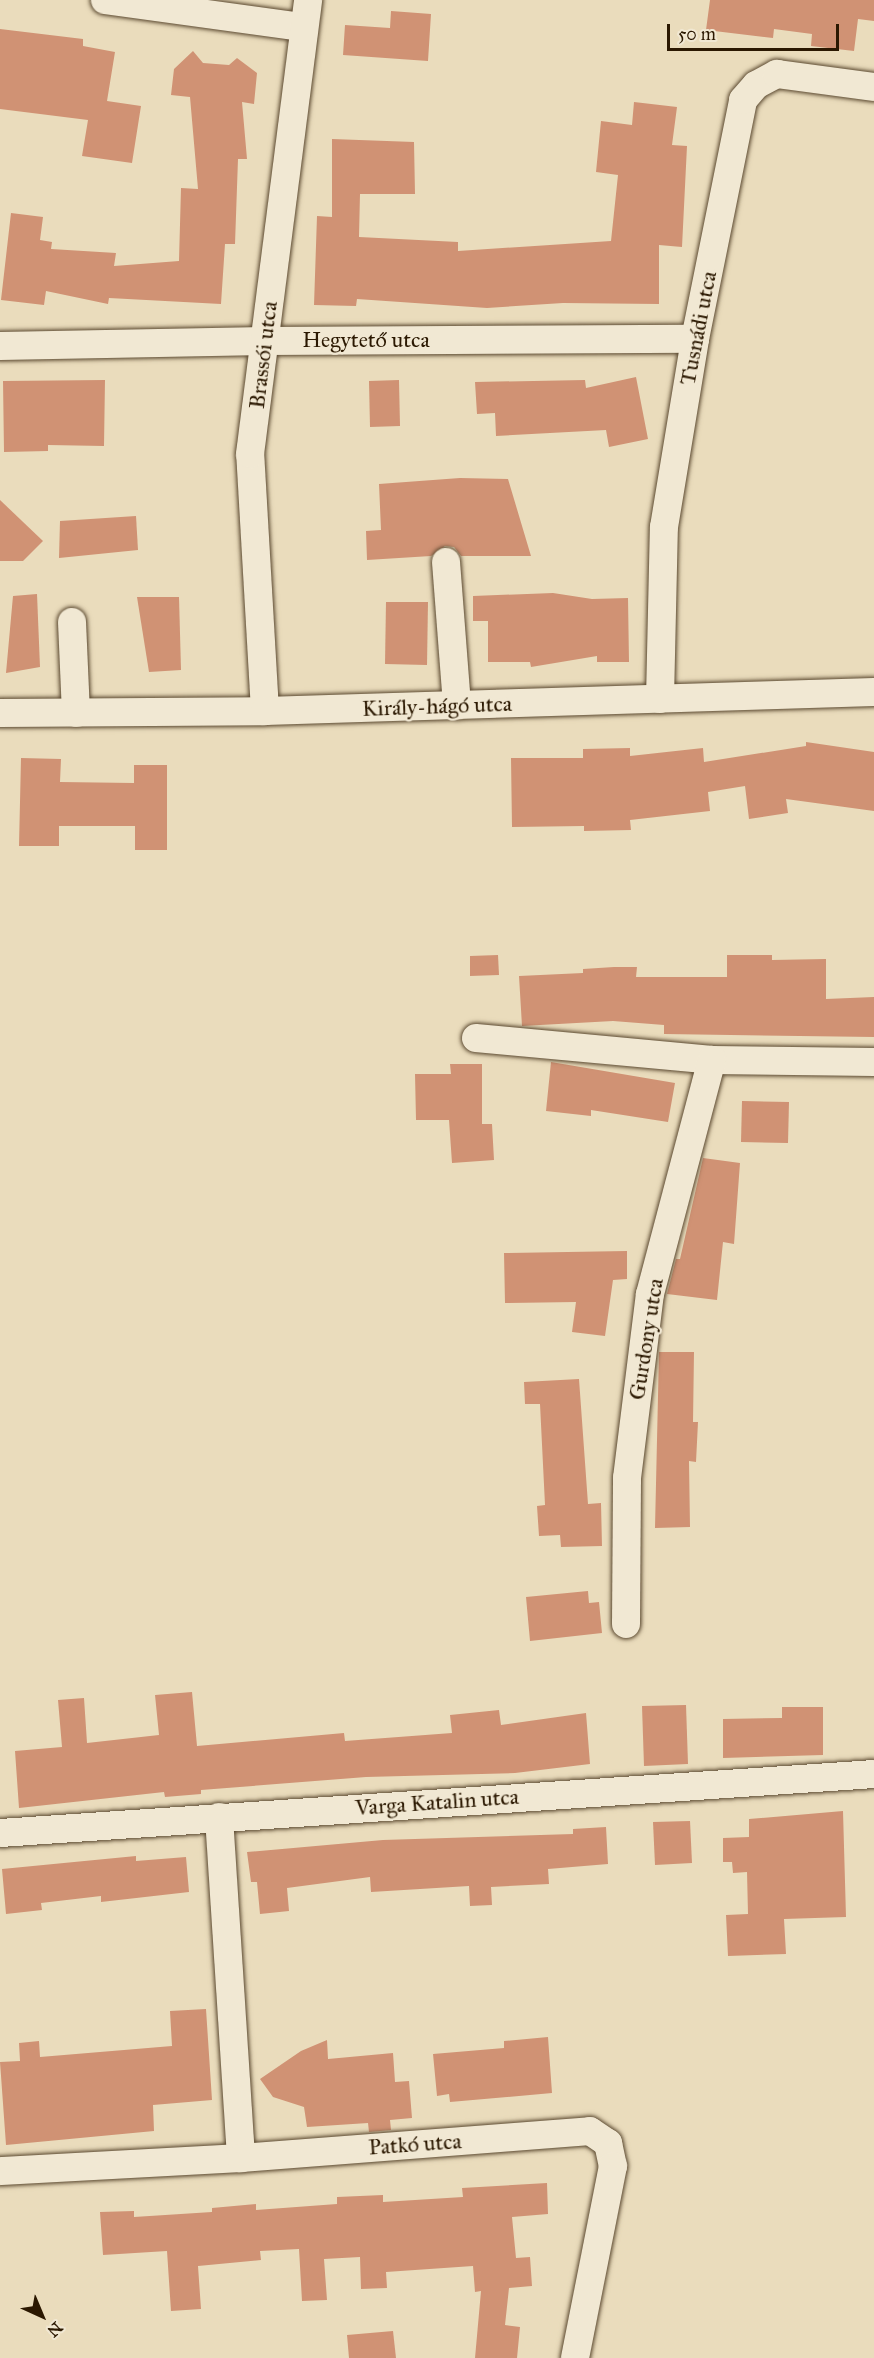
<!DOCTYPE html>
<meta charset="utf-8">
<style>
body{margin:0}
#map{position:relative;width:874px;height:2358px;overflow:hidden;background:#eadcbc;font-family:"IM FELL Great Primer",serif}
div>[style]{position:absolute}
.building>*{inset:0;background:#d09274}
.roads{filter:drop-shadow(0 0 2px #5b4930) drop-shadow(0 0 2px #5b4930)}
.minor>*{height:28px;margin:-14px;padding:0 14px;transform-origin:14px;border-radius:14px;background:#f1e8d3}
span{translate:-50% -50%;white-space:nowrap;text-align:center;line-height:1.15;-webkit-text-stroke:4.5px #f1e8d3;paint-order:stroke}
.street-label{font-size:22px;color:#2b1801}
.north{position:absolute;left:12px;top:2286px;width:60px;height:60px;-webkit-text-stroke:4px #f1e8d3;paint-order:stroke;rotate:136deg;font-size:16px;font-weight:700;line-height:24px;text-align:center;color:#2b1801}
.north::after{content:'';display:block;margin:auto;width:21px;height:27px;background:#2b1801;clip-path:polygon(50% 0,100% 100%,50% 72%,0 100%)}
.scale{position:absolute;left:667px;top:24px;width:172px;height:27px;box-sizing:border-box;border:3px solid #2b1801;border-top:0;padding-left:8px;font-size:18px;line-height:21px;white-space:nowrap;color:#2b1801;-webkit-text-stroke:4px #f1e8d3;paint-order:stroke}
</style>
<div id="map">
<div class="building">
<i style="clip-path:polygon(710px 0,874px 0,874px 21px,858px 19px,854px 51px,811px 46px,812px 34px,774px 29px,773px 38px,706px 30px)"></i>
<i style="clip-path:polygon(391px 11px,431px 14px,428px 61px,343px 55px,345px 25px,390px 28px)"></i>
<i style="clip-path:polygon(0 29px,83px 39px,83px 46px,115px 52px,107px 101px,141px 106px,132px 163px,82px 156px,88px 120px,0 109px)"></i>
<i style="clip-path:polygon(193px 51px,203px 63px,229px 65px,237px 58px,257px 73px,254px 104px,242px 102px,247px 159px,238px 159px,235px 244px,225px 244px,221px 304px,109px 298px,108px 304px,46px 291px,44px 305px,1px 300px,11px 213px,43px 217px,40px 240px,52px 242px,51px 249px,116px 253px,114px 266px,179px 261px,181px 188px,198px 189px,190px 97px,171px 95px,174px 69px)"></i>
<i style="clip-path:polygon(634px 102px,677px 107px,672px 145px,687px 146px,682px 247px,659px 245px,659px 304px,563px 303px,487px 308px,357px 299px,356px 306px,314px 305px,317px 216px,332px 217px,332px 139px,414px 142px,415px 194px,360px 194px,359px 237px,458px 242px,458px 251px,611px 241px,618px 175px,596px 172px,601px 121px,632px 125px)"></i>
<i style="clip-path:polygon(636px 377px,648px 439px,609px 447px,606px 430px,496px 436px,495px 413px,477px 414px,475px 382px,585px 380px,586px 388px)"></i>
<i style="clip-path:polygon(105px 380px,104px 446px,48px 445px,48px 451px,4px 452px,3px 381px)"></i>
<i style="clip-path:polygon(399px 380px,400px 426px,370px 427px,369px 381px)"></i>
<i style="clip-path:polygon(460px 478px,508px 479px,531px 556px,461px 556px,454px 547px,445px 546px,431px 556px,367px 560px,366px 531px,381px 530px,379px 484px)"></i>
<i style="clip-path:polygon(0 500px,43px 541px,23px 561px,0 561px)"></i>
<i style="clip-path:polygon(136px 516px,138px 550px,59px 558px,60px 521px)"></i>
<i style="clip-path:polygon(553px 593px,592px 599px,628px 598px,629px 662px,597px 662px,597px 656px,531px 667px,530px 662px,488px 662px,488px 621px,473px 621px,473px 596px)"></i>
<i style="clip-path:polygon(37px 594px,40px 667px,6px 673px,13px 596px)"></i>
<i style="clip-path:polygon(137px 597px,179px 597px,181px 670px,149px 672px)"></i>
<i style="clip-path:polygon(386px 602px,428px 602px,427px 665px,385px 664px)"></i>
<i style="clip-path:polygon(806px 742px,874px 752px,874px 811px,786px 799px,788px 813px,749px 819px,745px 786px,708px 792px,710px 811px,630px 820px,631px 830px,584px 831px,584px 826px,512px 827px,511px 758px,583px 758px,583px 749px,630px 748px,630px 756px,703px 748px,704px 762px,806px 746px)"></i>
<i style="clip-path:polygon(21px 758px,61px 759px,60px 782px,134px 783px,134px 765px,167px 765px,167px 850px,135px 850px,135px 826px,59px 826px,59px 846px,19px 846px)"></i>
<i style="clip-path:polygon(498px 955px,499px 975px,470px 976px,470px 956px)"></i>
<i style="clip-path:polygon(727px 955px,772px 955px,772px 960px,826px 959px,826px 999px,874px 997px,874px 1037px,664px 1034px,664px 1025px,613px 1021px,522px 1026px,519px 976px,583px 973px,583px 969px,614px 967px,637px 967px,636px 977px,727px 977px)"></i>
<i style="clip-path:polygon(551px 1062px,675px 1083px,668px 1122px,591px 1110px,591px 1116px,546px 1111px)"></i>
<i style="clip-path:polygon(450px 1064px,482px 1064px,482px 1124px,492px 1124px,494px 1160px,452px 1163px,449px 1120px,416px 1120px,415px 1074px,451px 1074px)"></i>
<i style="clip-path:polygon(742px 1101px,789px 1102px,788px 1143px,741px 1142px)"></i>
<i style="clip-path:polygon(703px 1158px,740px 1163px,734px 1244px,723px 1242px,717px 1300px,667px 1294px,676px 1259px,680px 1259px)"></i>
<i style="clip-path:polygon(627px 1251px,627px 1279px,613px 1280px,605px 1336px,572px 1332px,576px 1302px,505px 1303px,504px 1253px)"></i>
<i style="clip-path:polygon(659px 1352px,694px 1352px,693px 1422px,698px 1422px,696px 1462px,689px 1461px,690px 1527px,655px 1528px)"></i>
<i style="clip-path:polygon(579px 1379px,588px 1504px,601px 1503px,602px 1546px,561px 1547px,560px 1535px,539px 1536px,537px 1506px,545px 1505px,540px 1404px,525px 1404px,524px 1382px)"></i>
<i style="clip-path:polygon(588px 1591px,589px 1603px,599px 1602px,602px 1633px,530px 1641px,526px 1597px)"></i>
<i style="clip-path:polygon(192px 1692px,197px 1746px,344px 1733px,345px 1741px,452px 1733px,450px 1715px,499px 1710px,501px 1725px,586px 1713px,590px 1764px,515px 1773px,366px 1777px,201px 1790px,201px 1794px,165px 1797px,164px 1792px,19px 1808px,15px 1751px,62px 1747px,58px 1700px,84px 1698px,87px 1743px,159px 1735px,155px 1695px)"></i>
<i style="clip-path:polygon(686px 1705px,688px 1764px,644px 1766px,642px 1706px)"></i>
<i style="clip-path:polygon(782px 1707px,823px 1707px,823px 1755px,723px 1758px,723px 1719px,782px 1718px)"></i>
<i style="clip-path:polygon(843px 1811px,846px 1917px,784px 1919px,786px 1954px,728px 1956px,726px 1915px,748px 1914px,747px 1872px,733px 1873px,732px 1862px,723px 1862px,723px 1838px,749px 1837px,749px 1819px)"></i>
<i style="clip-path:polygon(690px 1821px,692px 1863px,655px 1865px,653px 1822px)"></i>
<i style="clip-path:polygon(606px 1827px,608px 1864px,548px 1869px,549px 1884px,491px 1887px,492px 1905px,470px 1906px,469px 1886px,371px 1892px,370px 1877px,287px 1888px,289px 1911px,260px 1914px,257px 1882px,251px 1882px,247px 1852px,383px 1840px,573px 1834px,573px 1829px)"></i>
<i style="clip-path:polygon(136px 1856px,136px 1861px,186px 1857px,189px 1892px,101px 1902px,101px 1896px,41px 1903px,42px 1910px,6px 1914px,2px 1869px)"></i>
<i style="clip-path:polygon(206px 2009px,212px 2100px,153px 2105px,154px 2131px,6px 2145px,0 2062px,20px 2061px,19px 2043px,39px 2041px,40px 2057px,172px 2046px,170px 2011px)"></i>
<i style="clip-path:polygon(548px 2037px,552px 2093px,450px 2102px,449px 2094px,437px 2096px,433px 2054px,504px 2048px,504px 2041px)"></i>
<i style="clip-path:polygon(327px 2040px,328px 2059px,393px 2053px,395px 2082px,409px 2081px,412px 2118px,390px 2120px,391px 2130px,369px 2132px,368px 2123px,307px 2127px,304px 2107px,273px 2097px,260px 2079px,301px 2051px)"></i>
<i style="clip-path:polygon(547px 2183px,548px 2214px,512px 2217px,516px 2258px,530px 2257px,532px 2286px,509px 2288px,505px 2325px,520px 2327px,517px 2358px,475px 2358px,481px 2291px,475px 2292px,473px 2266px,386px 2272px,387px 2288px,361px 2289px,360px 2257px,324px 2259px,327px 2300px,302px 2301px,299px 2249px,260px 2251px,261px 2260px,198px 2266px,201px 2309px,171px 2311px,167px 2251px,103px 2255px,100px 2212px,134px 2211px,134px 2217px,212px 2212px,212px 2208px,256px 2204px,256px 2210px,337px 2204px,337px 2197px,383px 2195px,383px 2202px,463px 2197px,462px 2188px)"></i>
<i style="clip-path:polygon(393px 2331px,396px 2358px,349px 2358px,347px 2335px)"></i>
</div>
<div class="roads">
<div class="minor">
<i style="left:105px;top:0;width:200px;rotate:7.8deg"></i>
<i style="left:0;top:346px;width:265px;rotate:-1.1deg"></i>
<i style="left:265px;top:341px;width:430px;rotate:-0.3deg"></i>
<i style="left:446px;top:562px;width:144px;rotate:85.6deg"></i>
<i style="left:72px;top:622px;width:91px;rotate:87.5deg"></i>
<i style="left:660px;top:699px;width:172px;rotate:-88.7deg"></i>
<i style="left:664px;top:527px;width:191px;rotate:-80.6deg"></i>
<i style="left:695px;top:339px;width:244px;rotate:-78.6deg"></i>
<i style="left:743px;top:100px;width:20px;rotate:-49deg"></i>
<i style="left:756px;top:85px;width:24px;rotate:-28deg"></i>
<i style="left:777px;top:74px;width:98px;rotate:7.6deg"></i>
<i style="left:265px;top:711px;width:257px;rotate:-93.3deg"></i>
<i style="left:250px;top:454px;width:458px;rotate:-82.7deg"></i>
<i style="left:0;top:713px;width:265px;rotate:-0.4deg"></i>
<i style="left:265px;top:711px;width:609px;rotate:-1.79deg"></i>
<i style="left:476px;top:1038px;width:237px;rotate:5.3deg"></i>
<i style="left:712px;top:1060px;width:162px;rotate:0.7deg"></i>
<i style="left:626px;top:1624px;width:146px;rotate:-89.6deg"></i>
<i style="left:627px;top:1478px;width:185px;rotate:-82.9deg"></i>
<i style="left:650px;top:1294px;width:242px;rotate:-75.2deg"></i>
<i style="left:219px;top:1817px;width:342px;rotate:86.3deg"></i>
<i style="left:0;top:1833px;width:876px;rotate:-3.86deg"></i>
<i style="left:0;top:2171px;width:241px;rotate:-3.1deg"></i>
<i style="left:241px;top:2158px;width:350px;rotate:-4.4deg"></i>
<i style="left:590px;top:2131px;width:22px;rotate:34deg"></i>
<i style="left:608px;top:2143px;width:24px;rotate:78deg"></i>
<i style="left:613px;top:2166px;width:196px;rotate:101.2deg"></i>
</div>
</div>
<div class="street-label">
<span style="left:698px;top:328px;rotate:-79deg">Tusnádi utca</span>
<span style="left:366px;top:340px">Hegytető utca</span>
<span style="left:263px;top:355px;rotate:-83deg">Brassói utca</span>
<span style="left:437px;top:706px;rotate:-2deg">Király-hágó utca</span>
<span style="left:646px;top:1339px;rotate:-81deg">Gurdony utca</span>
<span style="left:437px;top:1802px;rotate:-4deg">Varga Katalin utca</span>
<span style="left:415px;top:2144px;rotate:-4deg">Patkó utca</span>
</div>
<div class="north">N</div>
<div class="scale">50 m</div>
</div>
